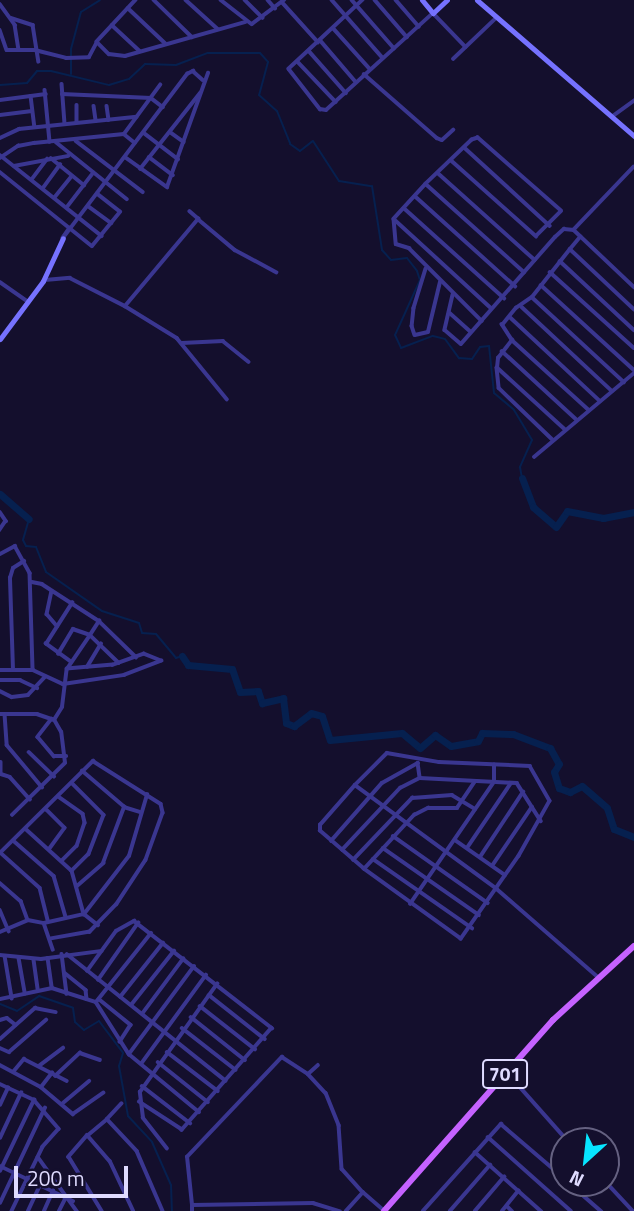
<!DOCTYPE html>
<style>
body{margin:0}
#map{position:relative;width:634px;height:1211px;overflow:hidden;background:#140f2d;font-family:"Titillium Web",sans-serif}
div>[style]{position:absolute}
.stream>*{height:2px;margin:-1px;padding:0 1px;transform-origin:1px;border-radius:1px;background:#06204f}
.river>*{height:7px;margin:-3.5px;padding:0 3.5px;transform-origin:3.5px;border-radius:3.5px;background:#06204f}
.street>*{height:3.5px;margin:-1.75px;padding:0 1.75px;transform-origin:1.75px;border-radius:1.75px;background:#3a3690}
.secondary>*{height:5px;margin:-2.5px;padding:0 2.5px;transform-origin:2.5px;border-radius:2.5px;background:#7672ff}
.primary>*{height:6px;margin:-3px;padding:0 3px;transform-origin:3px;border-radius:3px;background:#c562ff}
span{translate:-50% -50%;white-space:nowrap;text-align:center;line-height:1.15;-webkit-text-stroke:6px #140f2d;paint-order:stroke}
.shield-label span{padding:2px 5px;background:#140f2d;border:2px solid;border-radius:5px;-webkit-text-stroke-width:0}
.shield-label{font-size:19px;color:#dfdbff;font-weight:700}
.north{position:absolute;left:550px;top:1127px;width:70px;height:70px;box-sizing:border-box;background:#140f2d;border:2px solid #656181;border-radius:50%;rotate:207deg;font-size:19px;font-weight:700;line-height:28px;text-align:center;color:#dfdbff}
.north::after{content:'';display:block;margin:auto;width:24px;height:32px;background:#07e5ff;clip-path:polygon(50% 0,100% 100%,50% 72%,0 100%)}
.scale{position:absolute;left:14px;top:1166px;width:114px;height:32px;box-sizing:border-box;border:4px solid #dfdbff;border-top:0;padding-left:9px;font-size:21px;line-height:24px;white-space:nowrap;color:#dfdbff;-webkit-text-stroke:5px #140f2d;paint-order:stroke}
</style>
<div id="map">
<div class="stream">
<i style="left:71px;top:74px;width:25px;rotate:-90deg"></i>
<i style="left:71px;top:49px;width:38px;rotate:-75deg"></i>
<i style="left:81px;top:12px;width:22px;rotate:-32deg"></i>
<i style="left:0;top:85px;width:27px;rotate:-4deg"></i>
<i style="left:27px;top:83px;width:16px;rotate:-50deg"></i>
<i style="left:37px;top:71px;width:14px"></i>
<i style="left:51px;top:71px;width:60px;rotate:13.6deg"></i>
<i style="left:109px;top:85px;width:21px;rotate:-17deg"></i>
<i style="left:129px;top:79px;width:22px;rotate:-43deg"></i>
<i style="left:145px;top:64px;width:31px;rotate:2deg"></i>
<i style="left:176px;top:65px;width:34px;rotate:-21deg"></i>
<i style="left:208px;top:53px;width:52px"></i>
<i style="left:260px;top:53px;width:12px;rotate:48deg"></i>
<i style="left:268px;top:62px;width:34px;rotate:105deg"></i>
<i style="left:259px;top:95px;width:24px;rotate:42deg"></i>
<i style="left:277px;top:111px;width:35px;rotate:68deg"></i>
<i style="left:290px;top:144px;width:12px;rotate:35deg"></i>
<i style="left:300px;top:151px;width:16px;rotate:-38deg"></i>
<i style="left:313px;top:141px;width:48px;rotate:57deg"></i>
<i style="left:339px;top:181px;width:33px;rotate:9deg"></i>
<i style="left:372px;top:186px;width:65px;rotate:81.1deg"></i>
<i style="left:382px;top:250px;width:13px;rotate:48deg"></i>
<i style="left:391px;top:260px;width:16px;rotate:-7deg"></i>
<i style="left:407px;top:258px;width:16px;rotate:52deg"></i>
<i style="left:417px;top:271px;width:9px;rotate:72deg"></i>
<i style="left:420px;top:280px;width:60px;rotate:114.4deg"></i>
<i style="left:395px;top:335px;width:14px;rotate:65deg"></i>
<i style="left:401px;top:348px;width:34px;rotate:-21deg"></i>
<i style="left:433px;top:336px;width:12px;rotate:14deg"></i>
<i style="left:445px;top:339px;width:24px;rotate:54deg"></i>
<i style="left:459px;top:358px;width:13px;rotate:4deg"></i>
<i style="left:472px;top:359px;width:14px;rotate:-56deg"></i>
<i style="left:480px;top:347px;width:9px;rotate:-6deg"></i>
<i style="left:489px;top:346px;width:47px;rotate:83.9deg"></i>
<i style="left:494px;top:393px;width:26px;rotate:40deg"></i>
<i style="left:514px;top:410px;width:35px;rotate:59deg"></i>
<i style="left:532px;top:440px;width:30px;rotate:114deg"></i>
<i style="left:520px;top:467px;width:11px;rotate:80deg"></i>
<i style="left:29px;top:519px;width:22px;rotate:106deg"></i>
<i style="left:23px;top:540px;width:7px;rotate:63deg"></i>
<i style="left:26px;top:546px;width:10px;rotate:6deg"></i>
<i style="left:36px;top:547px;width:27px;rotate:68deg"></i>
<i style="left:46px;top:572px;width:68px;rotate:34.9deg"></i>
<i style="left:102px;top:611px;width:39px;rotate:18deg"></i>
<i style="left:139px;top:623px;width:10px;rotate:73deg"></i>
<i style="left:142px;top:633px;width:14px;rotate:4deg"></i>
<i style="left:156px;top:634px;width:31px;rotate:50deg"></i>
<i style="left:176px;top:658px;width:6px;rotate:-18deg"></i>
<i style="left:0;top:1004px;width:18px;rotate:22deg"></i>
<i style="left:17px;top:1011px;width:27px;rotate:-34deg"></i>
<i style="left:39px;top:996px;width:36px;rotate:19deg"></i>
<i style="left:73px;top:1008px;width:14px;rotate:82deg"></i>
<i style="left:75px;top:1022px;width:12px;rotate:42deg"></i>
<i style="left:84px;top:1030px;width:17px;rotate:-31deg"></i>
<i style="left:99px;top:1021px;width:40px;rotate:53deg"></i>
<i style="left:123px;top:1053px;width:14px;rotate:107deg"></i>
<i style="left:119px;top:1066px;width:51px;rotate:79.8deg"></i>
<i style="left:128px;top:1116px;width:35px;rotate:47deg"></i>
<i style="left:152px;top:1142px;width:47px;rotate:66.2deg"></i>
<i style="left:171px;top:1185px;width:26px;rotate:88deg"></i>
</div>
<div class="river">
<i style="left:522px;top:478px;width:31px;rotate:69deg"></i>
<i style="left:533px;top:507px;width:30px;rotate:41deg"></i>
<i style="left:556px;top:527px;width:19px;rotate:-55deg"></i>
<i style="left:567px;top:511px;width:37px;rotate:11deg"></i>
<i style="left:603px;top:518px;width:32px;rotate:-11deg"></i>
<i style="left:0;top:494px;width:38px;rotate:41deg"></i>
<i style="left:182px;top:656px;width:11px;rotate:56deg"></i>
<i style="left:188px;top:665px;width:44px;rotate:5.2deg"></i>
<i style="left:232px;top:669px;width:24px;rotate:71deg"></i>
<i style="left:240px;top:692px;width:18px;rotate:-3deg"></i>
<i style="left:258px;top:691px;width:13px;rotate:72deg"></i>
<i style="left:262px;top:703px;width:22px;rotate:-13deg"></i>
<i style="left:283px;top:698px;width:25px;rotate:83deg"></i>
<i style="left:286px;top:723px;width:9px;rotate:21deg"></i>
<i style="left:294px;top:726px;width:21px;rotate:-37deg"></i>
<i style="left:311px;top:713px;width:11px;rotate:15deg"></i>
<i style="left:322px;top:716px;width:25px;rotate:72deg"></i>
<i style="left:330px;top:740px;width:72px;rotate:-5.6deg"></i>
<i style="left:402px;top:733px;width:23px;rotate:40deg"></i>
<i style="left:420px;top:748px;width:20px;rotate:-41deg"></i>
<i style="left:435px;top:735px;width:19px;rotate:35deg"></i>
<i style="left:451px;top:746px;width:27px;rotate:-10deg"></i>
<i style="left:478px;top:741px;width:9px;rotate:-63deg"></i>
<i style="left:482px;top:733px;width:31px;rotate:2deg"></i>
<i style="left:513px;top:734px;width:40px;rotate:21deg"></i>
<i style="left:550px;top:748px;width:18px;rotate:61deg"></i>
<i style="left:559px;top:764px;width:9px;rotate:122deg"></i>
<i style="left:554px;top:772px;width:17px;rotate:73deg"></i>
<i style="left:559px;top:788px;width:12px;rotate:20deg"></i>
<i style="left:570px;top:792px;width:13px;rotate:-27deg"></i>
<i style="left:582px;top:786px;width:33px;rotate:41deg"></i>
<i style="left:607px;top:808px;width:22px;rotate:72deg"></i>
<i style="left:614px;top:829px;width:22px;rotate:22deg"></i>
</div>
<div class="street">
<i style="left:136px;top:0;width:57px;rotate:132.9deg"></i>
<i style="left:97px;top:42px;width:17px;rotate:45deg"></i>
<i style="left:109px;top:54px;width:16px;rotate:7deg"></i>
<i style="left:125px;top:56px;width:125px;rotate:-15.8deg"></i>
<i style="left:154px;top:0;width:53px;rotate:44.2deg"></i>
<i style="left:186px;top:0;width:43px;rotate:42.2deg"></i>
<i style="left:221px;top:0;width:39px;rotate:38deg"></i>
<i style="left:252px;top:24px;width:40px;rotate:-37deg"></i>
<i style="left:245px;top:0;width:25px;rotate:45deg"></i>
<i style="left:268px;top:0;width:11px;rotate:49deg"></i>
<i style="left:332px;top:0;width:77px;rotate:48.7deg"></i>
<i style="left:352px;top:0;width:64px;rotate:48.8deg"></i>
<i style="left:363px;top:0;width:101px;rotate:137deg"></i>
<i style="left:289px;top:69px;width:51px;rotate:52.2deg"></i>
<i style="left:320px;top:109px;width:6px;rotate:9deg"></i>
<i style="left:326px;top:110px;width:144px;rotate:-42.2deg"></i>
<i style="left:433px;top:13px;width:47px;rotate:45.9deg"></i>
<i style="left:375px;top:0;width:49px;rotate:49.1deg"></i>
<i style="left:396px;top:0;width:35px;rotate:49deg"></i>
<i style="left:282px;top:2px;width:54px;rotate:48deg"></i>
<i style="left:0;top:4px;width:26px;rotate:54deg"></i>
<i style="left:15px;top:25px;width:25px;rotate:81deg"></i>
<i style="left:128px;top:8px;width:51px;rotate:43.4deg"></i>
<i style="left:11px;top:18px;width:23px;rotate:18deg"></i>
<i style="left:33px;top:25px;width:37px;rotate:81deg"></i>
<i style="left:112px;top:25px;width:38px;rotate:43deg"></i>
<i style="left:334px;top:29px;width:54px;rotate:48deg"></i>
<i style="left:0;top:30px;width:21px;rotate:71deg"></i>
<i style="left:7px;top:50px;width:28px"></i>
<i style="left:35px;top:50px;width:32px;rotate:14deg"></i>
<i style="left:66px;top:58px;width:23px;rotate:-2deg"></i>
<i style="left:89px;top:57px;width:17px;rotate:-62deg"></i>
<i style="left:320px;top:40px;width:55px;rotate:49.4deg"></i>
<i style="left:309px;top:51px;width:56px;rotate:48.6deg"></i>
<i style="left:453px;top:59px;width:58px;rotate:-43.6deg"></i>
<i style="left:298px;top:62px;width:55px;rotate:46.5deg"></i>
<i style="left:364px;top:74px;width:97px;rotate:41.2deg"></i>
<i style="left:437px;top:138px;width:5px;rotate:22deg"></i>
<i style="left:442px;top:140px;width:15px;rotate:-42deg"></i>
<i style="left:62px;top:84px;width:40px;rotate:85.7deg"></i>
<i style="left:45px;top:90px;width:52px;rotate:84.5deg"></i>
<i style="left:62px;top:94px;width:89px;rotate:2.6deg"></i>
<i style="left:151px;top:98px;width:15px;rotate:37deg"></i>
<i style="left:31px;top:96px;width:31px;rotate:83deg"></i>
<i style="left:0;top:100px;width:46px;rotate:-7.4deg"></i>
<i style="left:77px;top:105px;width:17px;rotate:90deg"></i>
<i style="left:94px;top:106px;width:15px;rotate:82deg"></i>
<i style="left:107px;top:106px;width:14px;rotate:82deg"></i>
<i style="left:0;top:115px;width:32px;rotate:-7deg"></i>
<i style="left:613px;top:116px;width:26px;rotate:-36deg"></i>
<i style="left:170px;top:132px;width:17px;rotate:36deg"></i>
<i style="left:144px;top:133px;width:43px;rotate:37.4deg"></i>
<i style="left:124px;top:134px;width:14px;rotate:39deg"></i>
<i style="left:0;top:138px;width:21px;rotate:-25deg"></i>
<i style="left:19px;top:129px;width:118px;rotate:-5.9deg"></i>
<i style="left:76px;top:141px;width:84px;rotate:37.3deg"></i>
<i style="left:56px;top:142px;width:91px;rotate:38.8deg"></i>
<i style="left:465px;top:148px;width:115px;rotate:42.5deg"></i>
<i style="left:0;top:155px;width:130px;rotate:38.5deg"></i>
<i style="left:125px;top:157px;width:52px;rotate:35.5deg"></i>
<i style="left:167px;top:187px;width:121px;rotate:-70.2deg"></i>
<i style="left:149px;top:157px;width:30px;rotate:37deg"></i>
<i style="left:0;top:158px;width:22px;rotate:-34deg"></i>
<i style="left:18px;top:146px;width:16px;rotate:-11deg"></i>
<i style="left:34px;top:143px;width:90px;rotate:-5.7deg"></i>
<i style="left:124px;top:134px;width:61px;rotate:-53.7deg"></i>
<i style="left:51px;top:158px;width:43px;rotate:39.3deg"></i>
<i style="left:452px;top:161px;width:113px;rotate:41.8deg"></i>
<i style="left:536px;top:236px;width:35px;rotate:-45deg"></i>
<i style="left:561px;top:211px;width:111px;rotate:-138.7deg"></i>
<i style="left:478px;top:138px;width:6px;rotate:162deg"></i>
<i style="left:472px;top:140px;width:64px;rotate:136.3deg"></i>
<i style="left:426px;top:184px;width:47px;rotate:132.4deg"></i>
<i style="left:394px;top:219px;width:132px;rotate:42.5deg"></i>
<i style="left:14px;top:166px;width:55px;rotate:-10.5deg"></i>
<i style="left:634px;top:167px;width:87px;rotate:133.6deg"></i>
<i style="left:574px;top:230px;width:83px;rotate:43.5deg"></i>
<i style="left:140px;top:169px;width:97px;rotate:-51.7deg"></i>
<i style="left:0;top:172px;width:118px;rotate:38.8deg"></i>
<i style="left:92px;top:246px;width:44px;rotate:-50.5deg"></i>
<i style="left:120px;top:212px;width:29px;rotate:-142deg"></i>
<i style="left:438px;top:173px;width:130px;rotate:41.9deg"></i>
<i style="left:32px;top:179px;width:25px;rotate:-53deg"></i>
<i style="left:426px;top:184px;width:132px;rotate:41.9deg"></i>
<i style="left:43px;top:188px;width:29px;rotate:-54deg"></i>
<i style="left:415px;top:196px;width:135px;rotate:42deg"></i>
<i style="left:54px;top:198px;width:28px;rotate:-51deg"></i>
<i style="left:88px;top:206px;width:29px;rotate:36deg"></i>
<i style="left:67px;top:207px;width:43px;rotate:-52.6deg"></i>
<i style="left:404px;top:208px;width:135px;rotate:42deg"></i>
<i style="left:198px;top:219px;width:48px;rotate:40deg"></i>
<i style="left:235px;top:250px;width:47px;rotate:28.2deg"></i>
<i style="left:394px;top:219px;width:25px;rotate:85deg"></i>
<i style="left:396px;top:244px;width:14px;rotate:17deg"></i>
<i style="left:409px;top:248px;width:103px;rotate:45deg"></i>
<i style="left:70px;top:228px;width:12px;rotate:125deg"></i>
<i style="left:63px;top:238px;width:206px;rotate:-52.9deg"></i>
<i style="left:187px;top:74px;width:7px;rotate:-27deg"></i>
<i style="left:193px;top:71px;width:13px;rotate:42deg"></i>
<i style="left:570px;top:249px;width:16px;rotate:-50deg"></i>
<i style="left:560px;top:261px;width:101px;rotate:43deg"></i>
<i style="left:426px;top:269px;width:41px;rotate:107.1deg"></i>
<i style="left:414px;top:308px;width:18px;rotate:96deg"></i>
<i style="left:412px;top:326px;width:9px;rotate:72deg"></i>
<i style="left:415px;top:335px;width:13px;rotate:-13deg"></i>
<i style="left:428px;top:332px;width:51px;rotate:-76.5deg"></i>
<i style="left:550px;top:272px;width:113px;rotate:42.1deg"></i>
<i style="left:45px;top:280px;width:25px;rotate:-5deg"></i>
<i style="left:70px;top:278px;width:62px;rotate:27deg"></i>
<i style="left:125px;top:306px;width:114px;rotate:-50deg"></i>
<i style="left:198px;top:219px;width:11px;rotate:-139deg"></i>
<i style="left:0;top:282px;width:33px;rotate:35deg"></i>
<i style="left:541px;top:285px;width:126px;rotate:42.4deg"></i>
<i style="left:453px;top:295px;width:36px;rotate:103deg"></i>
<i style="left:445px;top:330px;width:21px;rotate:41deg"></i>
<i style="left:461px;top:344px;width:142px;rotate:-48.7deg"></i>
<i style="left:555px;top:237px;width:12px;rotate:-42deg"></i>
<i style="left:564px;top:229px;width:10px;rotate:6deg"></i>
<i style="left:533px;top:298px;width:124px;rotate:42.7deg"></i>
<i style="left:125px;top:306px;width:61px;rotate:31.6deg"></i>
<i style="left:177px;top:338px;width:79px;rotate:50.7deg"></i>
<i style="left:522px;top:307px;width:123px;rotate:43deg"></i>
<i style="left:450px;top:313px;width:28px;rotate:42deg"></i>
<i style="left:510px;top:317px;width:123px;rotate:43deg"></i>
<i style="left:511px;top:339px;width:17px;rotate:-123deg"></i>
<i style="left:502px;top:325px;width:22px;rotate:-51deg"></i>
<i style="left:516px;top:308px;width:19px;rotate:-35deg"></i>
<i style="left:532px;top:297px;width:61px;rotate:-51.6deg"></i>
<i style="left:570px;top:249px;width:88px;rotate:43.2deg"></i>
<i style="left:182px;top:343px;width:41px;rotate:-2.8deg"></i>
<i style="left:223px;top:341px;width:33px;rotate:39deg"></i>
<i style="left:502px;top:351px;width:102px;rotate:42.6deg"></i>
<i style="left:497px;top:368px;width:20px;rotate:84deg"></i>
<i style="left:499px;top:388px;width:75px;rotate:43.9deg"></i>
<i style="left:565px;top:430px;width:92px;rotate:-137.6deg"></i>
<i style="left:497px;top:368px;width:10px;rotate:-84deg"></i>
<i style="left:498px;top:358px;width:23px;rotate:-52deg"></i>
<i style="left:512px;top:340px;width:104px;rotate:42.3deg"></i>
<i style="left:534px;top:457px;width:131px;rotate:-40deg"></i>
<i style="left:0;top:512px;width:11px;rotate:56deg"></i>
<i style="left:6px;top:521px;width:11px;rotate:124deg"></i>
<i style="left:0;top:554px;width:17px;rotate:-28deg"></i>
<i style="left:15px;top:546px;width:31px;rotate:61deg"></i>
<i style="left:30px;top:573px;width:97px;rotate:88.2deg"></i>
<i style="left:32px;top:582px;width:10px;rotate:11deg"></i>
<i style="left:42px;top:584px;width:68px;rotate:33deg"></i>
<i style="left:99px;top:621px;width:52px;rotate:44.2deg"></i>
<i style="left:52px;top:591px;width:24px;rotate:102deg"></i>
<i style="left:47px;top:614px;width:16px;rotate:50deg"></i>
<i style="left:58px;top:654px;width:29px;rotate:-59deg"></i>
<i style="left:73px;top:629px;width:18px;rotate:19deg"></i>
<i style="left:90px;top:635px;width:17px;rotate:-57deg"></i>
<i style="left:71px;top:662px;width:31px;rotate:-144deg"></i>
<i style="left:46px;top:644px;width:49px;rotate:-57.6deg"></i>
<i style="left:87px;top:667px;width:27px;rotate:-59deg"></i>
<i style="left:0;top:670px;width:33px"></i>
<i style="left:33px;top:670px;width:33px;rotate:25deg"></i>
<i style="left:63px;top:684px;width:62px;rotate:-8.4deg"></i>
<i style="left:124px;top:675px;width:40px;rotate:-21deg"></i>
<i style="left:161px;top:661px;width:18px;rotate:-158deg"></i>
<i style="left:144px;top:654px;width:33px;rotate:160deg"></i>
<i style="left:113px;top:665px;width:46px;rotate:175deg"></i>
<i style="left:13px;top:670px;width:92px;rotate:-91.9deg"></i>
<i style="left:10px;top:578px;width:10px;rotate:-73deg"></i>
<i style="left:13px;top:568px;width:13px;rotate:-32deg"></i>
<i style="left:0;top:680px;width:20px"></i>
<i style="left:20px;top:680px;width:19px;rotate:25deg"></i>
<i style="left:0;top:691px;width:13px;rotate:27deg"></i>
<i style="left:12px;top:697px;width:16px;rotate:-7deg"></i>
<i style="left:28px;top:695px;width:25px;rotate:-47deg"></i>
<i style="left:0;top:714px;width:37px"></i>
<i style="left:37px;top:714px;width:18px;rotate:19deg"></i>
<i style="left:54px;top:720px;width:15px;rotate:-58deg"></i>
<i style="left:62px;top:707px;width:38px;rotate:-83deg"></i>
<i style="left:67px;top:669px;width:41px;rotate:-55.9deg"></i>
<i style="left:90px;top:635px;width:40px;rotate:44deg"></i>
<i style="left:5px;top:714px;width:31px;rotate:86deg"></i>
<i style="left:7px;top:745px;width:55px;rotate:50.2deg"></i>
<i style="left:52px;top:719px;width:23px;rotate:128deg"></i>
<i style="left:38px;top:737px;width:25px;rotate:50deg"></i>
<i style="left:54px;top:756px;width:12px"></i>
<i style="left:29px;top:752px;width:35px;rotate:44deg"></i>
<i style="left:387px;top:753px;width:53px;rotate:9.8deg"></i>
<i style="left:439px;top:762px;width:91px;rotate:2.5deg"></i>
<i style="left:530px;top:766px;width:40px;rotate:60.3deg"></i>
<i style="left:550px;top:801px;width:63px;rotate:119.4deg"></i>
<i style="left:519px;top:856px;width:101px;rotate:124.9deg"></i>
<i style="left:461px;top:939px;width:120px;rotate:-144.2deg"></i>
<i style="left:364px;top:869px;width:58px;rotate:-139.2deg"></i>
<i style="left:320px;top:831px;width:6px;rotate:-90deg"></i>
<i style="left:320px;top:825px;width:53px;rotate:-48.8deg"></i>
<i style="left:355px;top:785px;width:45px;rotate:-45deg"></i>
<i style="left:1px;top:762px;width:12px;rotate:90deg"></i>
<i style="left:1px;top:774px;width:9px;rotate:18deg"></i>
<i style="left:10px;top:777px;width:30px;rotate:48deg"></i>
<i style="left:418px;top:763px;width:15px;rotate:82deg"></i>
<i style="left:72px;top:783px;width:45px;rotate:45deg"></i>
<i style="left:104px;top:815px;width:42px;rotate:111deg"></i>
<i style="left:89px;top:854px;width:24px;rotate:135deg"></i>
<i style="left:355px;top:785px;width:176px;rotate:36.2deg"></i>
<i style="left:497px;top:889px;width:134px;rotate:41.1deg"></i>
<i style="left:59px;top:797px;width:29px;rotate:35deg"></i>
<i style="left:83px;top:814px;width:9px;rotate:77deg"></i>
<i style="left:85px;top:823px;width:24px;rotate:109deg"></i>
<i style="left:77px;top:846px;width:20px;rotate:135deg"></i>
<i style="left:124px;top:807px;width:17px;rotate:17deg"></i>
<i style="left:47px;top:810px;width:25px;rotate:45deg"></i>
<i style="left:65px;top:828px;width:26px;rotate:126deg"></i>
<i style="left:12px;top:815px;width:74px;rotate:-44.5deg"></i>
<i style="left:65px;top:763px;width:31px;rotate:-97deg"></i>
<i style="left:61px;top:732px;width:14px;rotate:-120deg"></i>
<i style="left:26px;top:829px;width:62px;rotate:42.4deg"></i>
<i style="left:72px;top:871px;width:45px;rotate:74.4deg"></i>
<i style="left:84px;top:914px;width:18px;rotate:38deg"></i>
<i style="left:393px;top:836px;width:116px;rotate:35.2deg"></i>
<i style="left:455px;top:840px;width:61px;rotate:35deg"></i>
<i style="left:14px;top:841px;width:53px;rotate:41.2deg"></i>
<i style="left:54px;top:876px;width:43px;rotate:73.7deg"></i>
<i style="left:331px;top:841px;width:77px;rotate:-48.7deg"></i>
<i style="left:382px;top:783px;width:41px;rotate:-29.1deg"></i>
<i style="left:383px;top:848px;width:117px;rotate:34.9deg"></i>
<i style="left:467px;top:848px;width:78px;rotate:-55.9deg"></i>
<i style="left:342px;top:850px;width:85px;rotate:-46.9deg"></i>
<i style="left:400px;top:788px;width:22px;rotate:-27deg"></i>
<i style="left:420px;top:778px;width:97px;rotate:3deg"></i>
<i style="left:517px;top:783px;width:45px;rotate:57.7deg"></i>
<i style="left:0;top:853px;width:131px;rotate:-44.7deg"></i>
<i style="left:93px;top:761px;width:80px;rotate:32.3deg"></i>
<i style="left:161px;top:804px;width:9px;rotate:77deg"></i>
<i style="left:163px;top:813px;width:50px;rotate:109.9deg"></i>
<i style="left:146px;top:860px;width:53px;rotate:123.4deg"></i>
<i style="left:117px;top:904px;width:39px;rotate:134deg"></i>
<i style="left:90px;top:932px;width:39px;rotate:170deg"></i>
<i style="left:1px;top:853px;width:52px;rotate:41.9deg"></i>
<i style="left:40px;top:888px;width:33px;rotate:76deg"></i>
<i style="left:480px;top:857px;width:78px;rotate:-56.5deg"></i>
<i style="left:373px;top:859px;width:121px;rotate:34.9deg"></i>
<i style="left:353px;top:860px;width:86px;rotate:-46.4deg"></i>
<i style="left:412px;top:798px;width:40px;rotate:-4.3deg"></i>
<i style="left:452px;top:795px;width:27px;rotate:31deg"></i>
<i style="left:492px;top:866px;width:71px;rotate:-55.9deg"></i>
<i style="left:364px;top:869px;width:74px;rotate:-47.2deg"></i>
<i style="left:414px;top:815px;width:16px;rotate:-27deg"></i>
<i style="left:428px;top:808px;width:29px"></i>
<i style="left:457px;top:808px;width:32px;rotate:-56deg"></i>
<i style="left:0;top:883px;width:28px;rotate:41deg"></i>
<i style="left:21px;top:901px;width:20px;rotate:70deg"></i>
<i style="left:77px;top:886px;width:35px;rotate:-41deg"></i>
<i style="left:103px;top:863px;width:60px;rotate:-69.4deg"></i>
<i style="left:124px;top:807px;width:55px;rotate:-139.4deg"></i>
<i style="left:410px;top:904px;width:148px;rotate:-55.5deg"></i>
<i style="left:494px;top:782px;width:17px;rotate:-90deg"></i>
<i style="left:0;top:910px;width:23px;rotate:67deg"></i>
<i style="left:44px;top:923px;width:28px;rotate:71deg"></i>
<i style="left:0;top:932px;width:30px;rotate:-23deg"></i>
<i style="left:28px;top:920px;width:16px;rotate:11deg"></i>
<i style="left:44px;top:923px;width:41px;rotate:-12.7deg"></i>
<i style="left:84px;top:914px;width:73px;rotate:-52.2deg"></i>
<i style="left:129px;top:856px;width:64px;rotate:-73.6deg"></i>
<i style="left:62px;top:954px;width:40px;rotate:82.9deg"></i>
<i style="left:67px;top:954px;width:203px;rotate:38.6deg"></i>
<i style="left:0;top:955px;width:41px;rotate:5.6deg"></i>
<i style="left:41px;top:959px;width:61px;rotate:-7.6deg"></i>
<i style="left:5px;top:956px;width:43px;rotate:80.5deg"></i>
<i style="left:19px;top:958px;width:36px;rotate:80deg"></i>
<i style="left:48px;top:958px;width:30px;rotate:82deg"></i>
<i style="left:34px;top:960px;width:29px;rotate:82deg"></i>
<i style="left:87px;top:971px;width:49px;rotate:-54.1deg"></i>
<i style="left:116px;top:931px;width:21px;rotate:-29deg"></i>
<i style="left:134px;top:921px;width:175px;rotate:37.8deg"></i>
<i style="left:272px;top:1028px;width:136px;rotate:131.4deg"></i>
<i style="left:182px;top:1130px;width:51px;rotate:-146.9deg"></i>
<i style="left:65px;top:973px;width:27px;rotate:39deg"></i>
<i style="left:86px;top:990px;width:9px;rotate:84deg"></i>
<i style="left:98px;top:980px;width:70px;rotate:-54.9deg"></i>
<i style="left:209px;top:995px;width:71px;rotate:38.2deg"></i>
<i style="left:120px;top:997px;width:69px;rotate:-51.5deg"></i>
<i style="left:0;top:999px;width:53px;rotate:-11.9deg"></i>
<i style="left:52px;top:988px;width:46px;rotate:17.7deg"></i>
<i style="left:96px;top:1002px;width:62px;rotate:57.6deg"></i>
<i style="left:129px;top:1054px;width:91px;rotate:39.6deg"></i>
<i style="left:99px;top:999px;width:41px;rotate:39.1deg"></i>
<i style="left:131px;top:1025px;width:20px;rotate:123deg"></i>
<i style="left:96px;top:1002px;width:88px;rotate:-51.4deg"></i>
<i style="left:131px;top:1005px;width:69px;rotate:-51.5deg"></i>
<i style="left:200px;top:1006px;width:70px;rotate:38deg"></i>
<i style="left:142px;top:1014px;width:69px;rotate:-53.3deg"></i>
<i style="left:191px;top:1017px;width:69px;rotate:38.5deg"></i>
<i style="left:0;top:1020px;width:7px;rotate:-16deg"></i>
<i style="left:7px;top:1018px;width:11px;rotate:38deg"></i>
<i style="left:182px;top:1028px;width:68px;rotate:37.9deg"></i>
<i style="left:0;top:1039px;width:47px;rotate:-41.5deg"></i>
<i style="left:35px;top:1008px;width:21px;rotate:11deg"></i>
<i style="left:0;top:1048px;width:10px;rotate:24deg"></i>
<i style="left:9px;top:1052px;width:49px;rotate:-40.9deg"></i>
<i style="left:167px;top:1052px;width:64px;rotate:37.4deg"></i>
<i style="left:129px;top:1054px;width:109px;rotate:-53.5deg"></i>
<i style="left:158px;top:1062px;width:64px;rotate:38.7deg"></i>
<i style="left:141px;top:1064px;width:110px;rotate:-53.9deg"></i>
<i style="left:0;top:1065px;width:47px;rotate:28.2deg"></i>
<i style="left:41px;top:1087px;width:42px;rotate:40.2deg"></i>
<i style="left:73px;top:1114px;width:37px;rotate:-35deg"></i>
<i style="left:39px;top:1066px;width:30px;rotate:-37deg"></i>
<i style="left:13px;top:1072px;width:17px;rotate:-50deg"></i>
<i style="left:24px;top:1059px;width:48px;rotate:27.1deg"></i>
<i style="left:308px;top:1074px;width:13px;rotate:-42deg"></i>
<i style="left:55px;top:1076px;width:34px;rotate:-43deg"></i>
<i style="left:80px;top:1053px;width:21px;rotate:19deg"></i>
<i style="left:498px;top:1082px;width:23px;rotate:13deg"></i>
<i style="left:520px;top:1087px;width:72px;rotate:48.4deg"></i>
<i style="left:0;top:1084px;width:38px;rotate:25deg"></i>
<i style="left:34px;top:1100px;width:38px;rotate:49deg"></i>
<i style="left:59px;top:1129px;width:24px;rotate:132deg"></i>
<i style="left:43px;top:1147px;width:71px;rotate:115.8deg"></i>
<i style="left:142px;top:1086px;width:61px;rotate:37.6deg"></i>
<i style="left:41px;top:1087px;width:18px;rotate:-52deg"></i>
<i style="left:63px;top:1103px;width:34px;rotate:-40deg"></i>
<i style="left:0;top:1105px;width:19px;rotate:-65deg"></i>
<i style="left:107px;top:1119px;width:21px;rotate:-47deg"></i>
<i style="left:87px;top:1136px;width:28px;rotate:131deg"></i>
<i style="left:69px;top:1157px;width:63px;rotate:58.6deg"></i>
<i style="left:488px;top:1137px;width:111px;rotate:41.7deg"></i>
<i style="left:0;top:1138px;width:50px;rotate:-65deg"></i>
<i style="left:167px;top:1149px;width:39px;rotate:-128deg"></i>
<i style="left:143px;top:1118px;width:26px;rotate:-97deg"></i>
<i style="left:140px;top:1092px;width:133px;rotate:-54.5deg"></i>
<i style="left:475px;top:1152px;width:89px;rotate:41.8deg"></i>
<i style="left:38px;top:1157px;width:67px;rotate:54.2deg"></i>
<i style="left:0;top:1166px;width:81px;rotate:25.6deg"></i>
<i style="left:0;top:1171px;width:79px;rotate:-64.4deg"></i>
<i style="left:606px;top:1182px;width:40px;rotate:47deg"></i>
<i style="left:569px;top:1183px;width:43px;rotate:41.2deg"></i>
<i style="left:0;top:1203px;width:105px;rotate:-64.7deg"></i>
<i style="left:192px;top:1205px;width:48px;rotate:-95.9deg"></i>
<i style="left:187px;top:1157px;width:138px;rotate:-46.5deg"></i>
<i style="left:282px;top:1057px;width:31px;rotate:33deg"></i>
<i style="left:308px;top:1074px;width:26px;rotate:47deg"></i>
<i style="left:326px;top:1093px;width:35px;rotate:68deg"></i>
<i style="left:339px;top:1125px;width:44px;rotate:86.1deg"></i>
<i style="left:342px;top:1169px;width:31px;rotate:48deg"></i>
<i style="left:507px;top:1206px;width:7px;rotate:45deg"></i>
<i style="left:28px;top:1211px;width:29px;rotate:-65deg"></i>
<i style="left:44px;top:1211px;width:22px;rotate:-66deg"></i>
<i style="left:59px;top:1211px;width:16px;rotate:-63deg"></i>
<i style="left:133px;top:1211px;width:54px;rotate:-115.1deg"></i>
<i style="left:110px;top:1162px;width:35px;rotate:-131deg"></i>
<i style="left:87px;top:1136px;width:26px;rotate:-40deg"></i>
<i style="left:107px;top:1119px;width:44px;rotate:46.8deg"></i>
<i style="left:137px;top:1151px;width:65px;rotate:66.6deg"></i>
<i style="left:192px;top:1211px;width:6px;rotate:-90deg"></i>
<i style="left:192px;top:1205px;width:121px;rotate:-0.9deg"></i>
<i style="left:313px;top:1203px;width:28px;rotate:17deg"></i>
<i style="left:346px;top:1211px;width:25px;rotate:-48deg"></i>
<i style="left:363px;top:1192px;width:28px;rotate:41deg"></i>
<i style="left:423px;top:1211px;width:117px;rotate:-48.1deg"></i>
<i style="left:501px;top:1124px;width:83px;rotate:40.6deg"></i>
<i style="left:450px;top:1211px;width:61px;rotate:-49deg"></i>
<i style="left:475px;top:1211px;width:45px;rotate:-49.5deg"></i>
<i style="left:502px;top:1211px;width:26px;rotate:-51deg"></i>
</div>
<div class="secondary">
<i style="left:422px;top:0;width:17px;rotate:50deg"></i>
<i style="left:433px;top:13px;width:19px;rotate:-43deg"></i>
<i style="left:477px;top:0;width:208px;rotate:40.9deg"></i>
<i style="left:0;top:339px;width:72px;rotate:-53.4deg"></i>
<i style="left:43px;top:281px;width:47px;rotate:-65.1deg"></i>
</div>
<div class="primary">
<i style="left:384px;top:1211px;width:255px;rotate:-48.5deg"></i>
<i style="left:553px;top:1020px;width:110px;rotate:-42.4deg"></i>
</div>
<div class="shield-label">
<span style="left:505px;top:1074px">701</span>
</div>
<div class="north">N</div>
<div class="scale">200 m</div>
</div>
